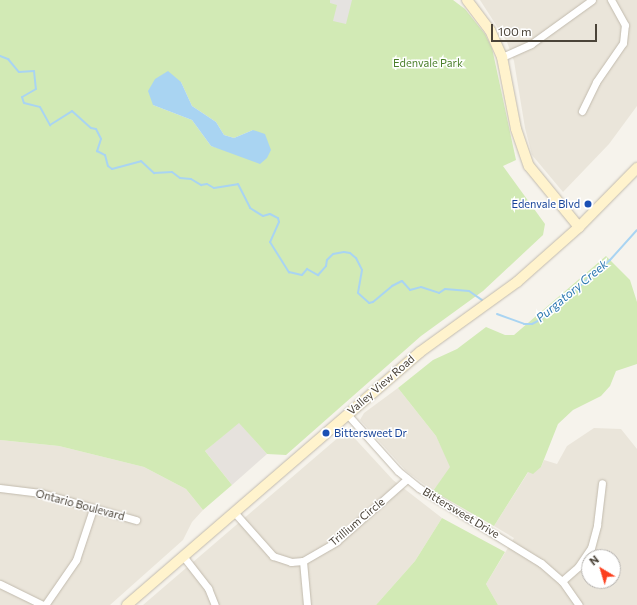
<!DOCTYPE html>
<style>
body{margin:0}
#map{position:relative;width:637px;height:605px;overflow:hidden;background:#f6f3ec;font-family:Commissioner,sans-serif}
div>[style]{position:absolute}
.residential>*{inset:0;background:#eae5da}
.industrial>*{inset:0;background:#e6e2dd}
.green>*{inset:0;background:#d2eab5}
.parking>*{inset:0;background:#e5e3e0}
.water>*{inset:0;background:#a9d4f2}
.stream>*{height:2px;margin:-1px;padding:0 1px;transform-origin:1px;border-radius:1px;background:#a9d4f2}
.roads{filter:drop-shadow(0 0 1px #c2bbae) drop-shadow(0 0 1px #c2bbae)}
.street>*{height:7px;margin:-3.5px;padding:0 3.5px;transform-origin:3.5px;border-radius:3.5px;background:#fff}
.secondary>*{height:10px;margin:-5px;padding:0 5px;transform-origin:5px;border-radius:5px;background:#fff3cd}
.dots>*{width:11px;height:11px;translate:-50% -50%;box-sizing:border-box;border:2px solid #fff;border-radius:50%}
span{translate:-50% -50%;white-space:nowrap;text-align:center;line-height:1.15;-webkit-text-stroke:3px #fff;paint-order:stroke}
.park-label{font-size:11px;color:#4a7f2a}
.transit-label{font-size:11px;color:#164399}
.right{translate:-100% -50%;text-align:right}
.left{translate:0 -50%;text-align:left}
.street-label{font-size:11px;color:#4b4439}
.water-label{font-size:12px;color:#2e7ab2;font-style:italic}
.north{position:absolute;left:581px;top:549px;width:40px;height:40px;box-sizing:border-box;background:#fff;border:1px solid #b7b4b0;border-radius:50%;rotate:322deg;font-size:11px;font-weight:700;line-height:16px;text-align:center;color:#4b4439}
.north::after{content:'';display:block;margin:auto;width:14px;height:18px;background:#fc3f1d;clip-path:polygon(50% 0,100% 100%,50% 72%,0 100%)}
.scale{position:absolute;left:491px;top:24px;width:106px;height:18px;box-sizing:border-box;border:2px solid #4b4439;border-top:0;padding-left:5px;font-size:12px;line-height:14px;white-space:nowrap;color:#4b4439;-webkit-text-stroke:3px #fff;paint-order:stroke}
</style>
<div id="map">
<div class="residential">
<i style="clip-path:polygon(480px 0,637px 0,637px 106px,609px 144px,563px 192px,532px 155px,525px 128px,514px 61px,507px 42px)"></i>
<i style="clip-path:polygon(398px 388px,436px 436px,451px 467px,433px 491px,406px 471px,360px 420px,364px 413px)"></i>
<i style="clip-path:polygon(evenodd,594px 428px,621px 429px,637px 449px,637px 605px,498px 605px,486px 584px,514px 538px,494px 526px,529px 471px,541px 467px,544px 460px,557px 464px,567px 446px,594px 428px,589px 557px,613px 557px,613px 581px,589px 581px,589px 557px)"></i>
<i style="clip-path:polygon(347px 430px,393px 480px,442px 518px,415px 561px,376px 605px,143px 605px)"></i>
<i style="clip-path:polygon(0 440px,59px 446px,144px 467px,186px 489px,203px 510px,192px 522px,183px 540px,110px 605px,0 605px)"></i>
</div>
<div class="industrial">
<i style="clip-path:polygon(239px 422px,267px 454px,232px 485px,205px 451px)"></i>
</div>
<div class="green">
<i style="clip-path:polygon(evenodd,0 0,453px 0,465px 9px,485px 34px,492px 48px,516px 160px,503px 166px,545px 224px,543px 235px,483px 291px,421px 336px,286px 455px,267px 454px,239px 423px,205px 451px,232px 485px,203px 510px,186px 489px,144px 467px,59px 446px,0 440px,0 0,181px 82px,192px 106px,216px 122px,224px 135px,234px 138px,253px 130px,229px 151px,211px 146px,192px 120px,153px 105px,181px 82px)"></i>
<i style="clip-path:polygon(606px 256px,630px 280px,637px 302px,637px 364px,616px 371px,610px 386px,601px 396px,573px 410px,558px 424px,541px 467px,533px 474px,528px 472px,494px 526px,433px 491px,450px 467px,436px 436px,398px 388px,433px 360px,457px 349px,486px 327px,505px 335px,514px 335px)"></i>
<i style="clip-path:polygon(442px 518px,505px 552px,486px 584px,498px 605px,376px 605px,415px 561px)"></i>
</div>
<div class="parking">
<i style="clip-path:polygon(330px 0,352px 0,346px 24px,333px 21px,337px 5px,330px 3px)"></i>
</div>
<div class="water">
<i style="clip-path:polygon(168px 71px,181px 82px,192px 106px,216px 122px,224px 135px,234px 138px,253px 130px,265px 134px,271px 150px,267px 158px,260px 164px,211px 146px,192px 120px,153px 105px,148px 91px,155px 79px)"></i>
</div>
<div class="stream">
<i style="left:0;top:56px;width:9px;rotate:21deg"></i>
<i style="left:8px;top:59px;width:17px;rotate:50deg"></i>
<i style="left:19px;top:72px;width:15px;rotate:-4deg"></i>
<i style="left:34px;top:71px;width:18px;rotate:84deg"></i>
<i style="left:36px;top:89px;width:16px;rotate:150deg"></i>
<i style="left:22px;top:97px;width:6px;rotate:72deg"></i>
<i style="left:24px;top:103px;width:16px;rotate:14deg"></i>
<i style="left:40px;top:107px;width:21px;rotate:61deg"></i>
<i style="left:50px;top:125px;width:26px;rotate:-32deg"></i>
<i style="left:72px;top:111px;width:25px;rotate:42deg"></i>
<i style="left:91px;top:128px;width:5px;rotate:11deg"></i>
<i style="left:96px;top:129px;width:11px;rotate:63deg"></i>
<i style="left:101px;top:139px;width:13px;rotate:108deg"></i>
<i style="left:97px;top:151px;width:9px;rotate:27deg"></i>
<i style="left:105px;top:155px;width:11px;rotate:75deg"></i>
<i style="left:108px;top:166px;width:5px;rotate:37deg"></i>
<i style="left:112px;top:169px;width:30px;rotate:-15deg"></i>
<i style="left:141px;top:161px;width:18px;rotate:43deg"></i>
<i style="left:154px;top:173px;width:18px;rotate:-3deg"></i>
<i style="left:172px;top:172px;width:10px;rotate:37deg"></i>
<i style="left:180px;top:178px;width:11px;rotate:5deg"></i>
<i style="left:191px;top:179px;width:12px;rotate:31deg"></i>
<i style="left:201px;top:185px;width:6px;rotate:-9deg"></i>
<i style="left:207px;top:184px;width:8px;rotate:30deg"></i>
<i style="left:214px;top:188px;width:24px;rotate:-9deg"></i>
<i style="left:238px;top:184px;width:27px;rotate:63deg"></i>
<i style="left:250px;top:208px;width:15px;rotate:32deg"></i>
<i style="left:263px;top:216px;width:7px;rotate:-16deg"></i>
<i style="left:270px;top:214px;width:9px;rotate:27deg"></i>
<i style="left:278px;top:218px;width:4px;rotate:76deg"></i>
<i style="left:279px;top:222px;width:22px;rotate:114deg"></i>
<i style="left:270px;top:242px;width:36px;rotate:58deg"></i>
<i style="left:289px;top:272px;width:13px;rotate:13deg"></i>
<i style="left:302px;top:275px;width:8px;rotate:-50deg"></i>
<i style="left:307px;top:269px;width:13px;rotate:29deg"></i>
<i style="left:318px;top:275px;width:12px;rotate:-48deg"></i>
<i style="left:326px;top:266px;width:6px;rotate:-81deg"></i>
<i style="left:327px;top:260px;width:8px;rotate:-45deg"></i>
<i style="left:333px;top:254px;width:11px;rotate:-10deg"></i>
<i style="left:344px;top:252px;width:6px;rotate:9deg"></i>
<i style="left:350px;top:253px;width:8px;rotate:40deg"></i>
<i style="left:356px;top:258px;width:13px;rotate:63deg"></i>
<i style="left:362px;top:270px;width:23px;rotate:100deg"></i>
<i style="left:358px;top:293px;width:15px;rotate:42deg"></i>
<i style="left:369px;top:303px;width:4px;rotate:-14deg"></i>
<i style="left:373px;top:302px;width:25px;rotate:-40deg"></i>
<i style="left:392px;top:286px;width:11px;rotate:-27deg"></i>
<i style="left:402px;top:281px;width:12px;rotate:48deg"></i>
<i style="left:410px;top:290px;width:11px;rotate:-15deg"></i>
<i style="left:421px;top:287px;width:19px;rotate:18deg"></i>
<i style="left:439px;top:293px;width:7px;rotate:-34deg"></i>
<i style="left:445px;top:289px;width:24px;rotate:5deg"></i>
<i style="left:469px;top:291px;width:16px;rotate:35deg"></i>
<i style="left:497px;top:314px;width:29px;rotate:20deg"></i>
<i style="left:524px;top:324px;width:8px"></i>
<i style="left:532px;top:324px;width:9px;rotate:-27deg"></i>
<i style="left:540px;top:320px;width:92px;rotate:-40.6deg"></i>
<i style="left:610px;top:260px;width:40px;rotate:-48deg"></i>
</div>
<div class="roads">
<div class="street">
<i style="left:502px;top:57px;width:32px;rotate:-24deg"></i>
<i style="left:531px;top:44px;width:75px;rotate:-35.8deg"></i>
<i style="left:582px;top:111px;width:32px;rotate:-64deg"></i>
<i style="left:596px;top:82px;width:47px;rotate:-55.3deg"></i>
<i style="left:623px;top:43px;width:18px;rotate:-84deg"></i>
<i style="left:625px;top:25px;width:29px;rotate:-119deg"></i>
<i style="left:347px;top:414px;width:76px;rotate:48.2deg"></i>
<i style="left:398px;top:471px;width:27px;rotate:39deg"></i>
<i style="left:419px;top:488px;width:143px;rotate:31.6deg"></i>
<i style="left:541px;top:563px;width:28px;rotate:41deg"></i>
<i style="left:562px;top:581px;width:29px;rotate:55deg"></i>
<i style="left:0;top:488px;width:41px;rotate:7deg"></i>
<i style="left:41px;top:493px;width:99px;rotate:15.9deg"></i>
<i style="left:234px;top:512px;width:59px;rotate:48.4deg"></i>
<i style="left:273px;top:556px;width:19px;rotate:18deg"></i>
<i style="left:291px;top:562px;width:12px;rotate:-5deg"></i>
<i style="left:303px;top:561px;width:39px;rotate:-30deg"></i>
<i style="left:337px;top:541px;width:94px;rotate:-41.5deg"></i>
<i style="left:183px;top:556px;width:41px;rotate:52deg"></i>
<i style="left:208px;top:588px;width:18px;rotate:68deg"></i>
<i style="left:303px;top:561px;width:44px;rotate:84.8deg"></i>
<i style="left:562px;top:581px;width:21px;rotate:-41deg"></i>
<i style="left:578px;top:567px;width:23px;rotate:-56deg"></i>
<i style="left:591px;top:548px;width:24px;rotate:-75deg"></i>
<i style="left:597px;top:525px;width:42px;rotate:-83.2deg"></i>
<i style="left:0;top:584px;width:48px;rotate:26deg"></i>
<i style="left:45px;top:605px;width:55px;rotate:-55.4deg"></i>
<i style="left:76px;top:560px;width:54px;rotate:-71.6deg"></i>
</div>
<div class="secondary">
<i style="left:467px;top:0;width:38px;rotate:53deg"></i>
<i style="left:490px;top:30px;width:30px;rotate:66deg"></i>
<i style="left:502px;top:57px;width:73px;rotate:79deg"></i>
<i style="left:516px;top:129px;width:39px;rotate:71deg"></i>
<i style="left:529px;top:166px;width:79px;rotate:50.7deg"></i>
<i style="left:127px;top:605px;width:387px;rotate:-40.8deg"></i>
<i style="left:420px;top:352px;width:120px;rotate:-35.8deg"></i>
<i style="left:517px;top:282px;width:83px;rotate:-41.6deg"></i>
<i style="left:579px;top:227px;width:83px;rotate:-45.5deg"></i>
</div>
</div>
<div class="dots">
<i style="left:588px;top:204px;background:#1a4fb4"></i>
<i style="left:326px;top:433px;background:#1a4fb4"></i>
</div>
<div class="park-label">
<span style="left:428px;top:63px">Edenvale Park</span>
</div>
<div class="transit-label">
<span class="right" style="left:580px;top:204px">Edenvale Blvd</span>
<span class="left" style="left:334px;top:433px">Bittersweet Dr</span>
</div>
<div class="street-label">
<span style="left:381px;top:385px;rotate:-41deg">Valley View Road</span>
<span style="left:80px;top:505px;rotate:15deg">Ontario Boulevard</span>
<span style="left:461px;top:513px;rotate:31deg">Bittersweet Drive</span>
<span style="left:357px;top:522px;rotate:-40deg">Trillium Circle</span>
</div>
<div class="water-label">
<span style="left:572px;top:291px;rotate:-40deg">Purgatory Creek</span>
</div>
<div class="north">N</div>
<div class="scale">100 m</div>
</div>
